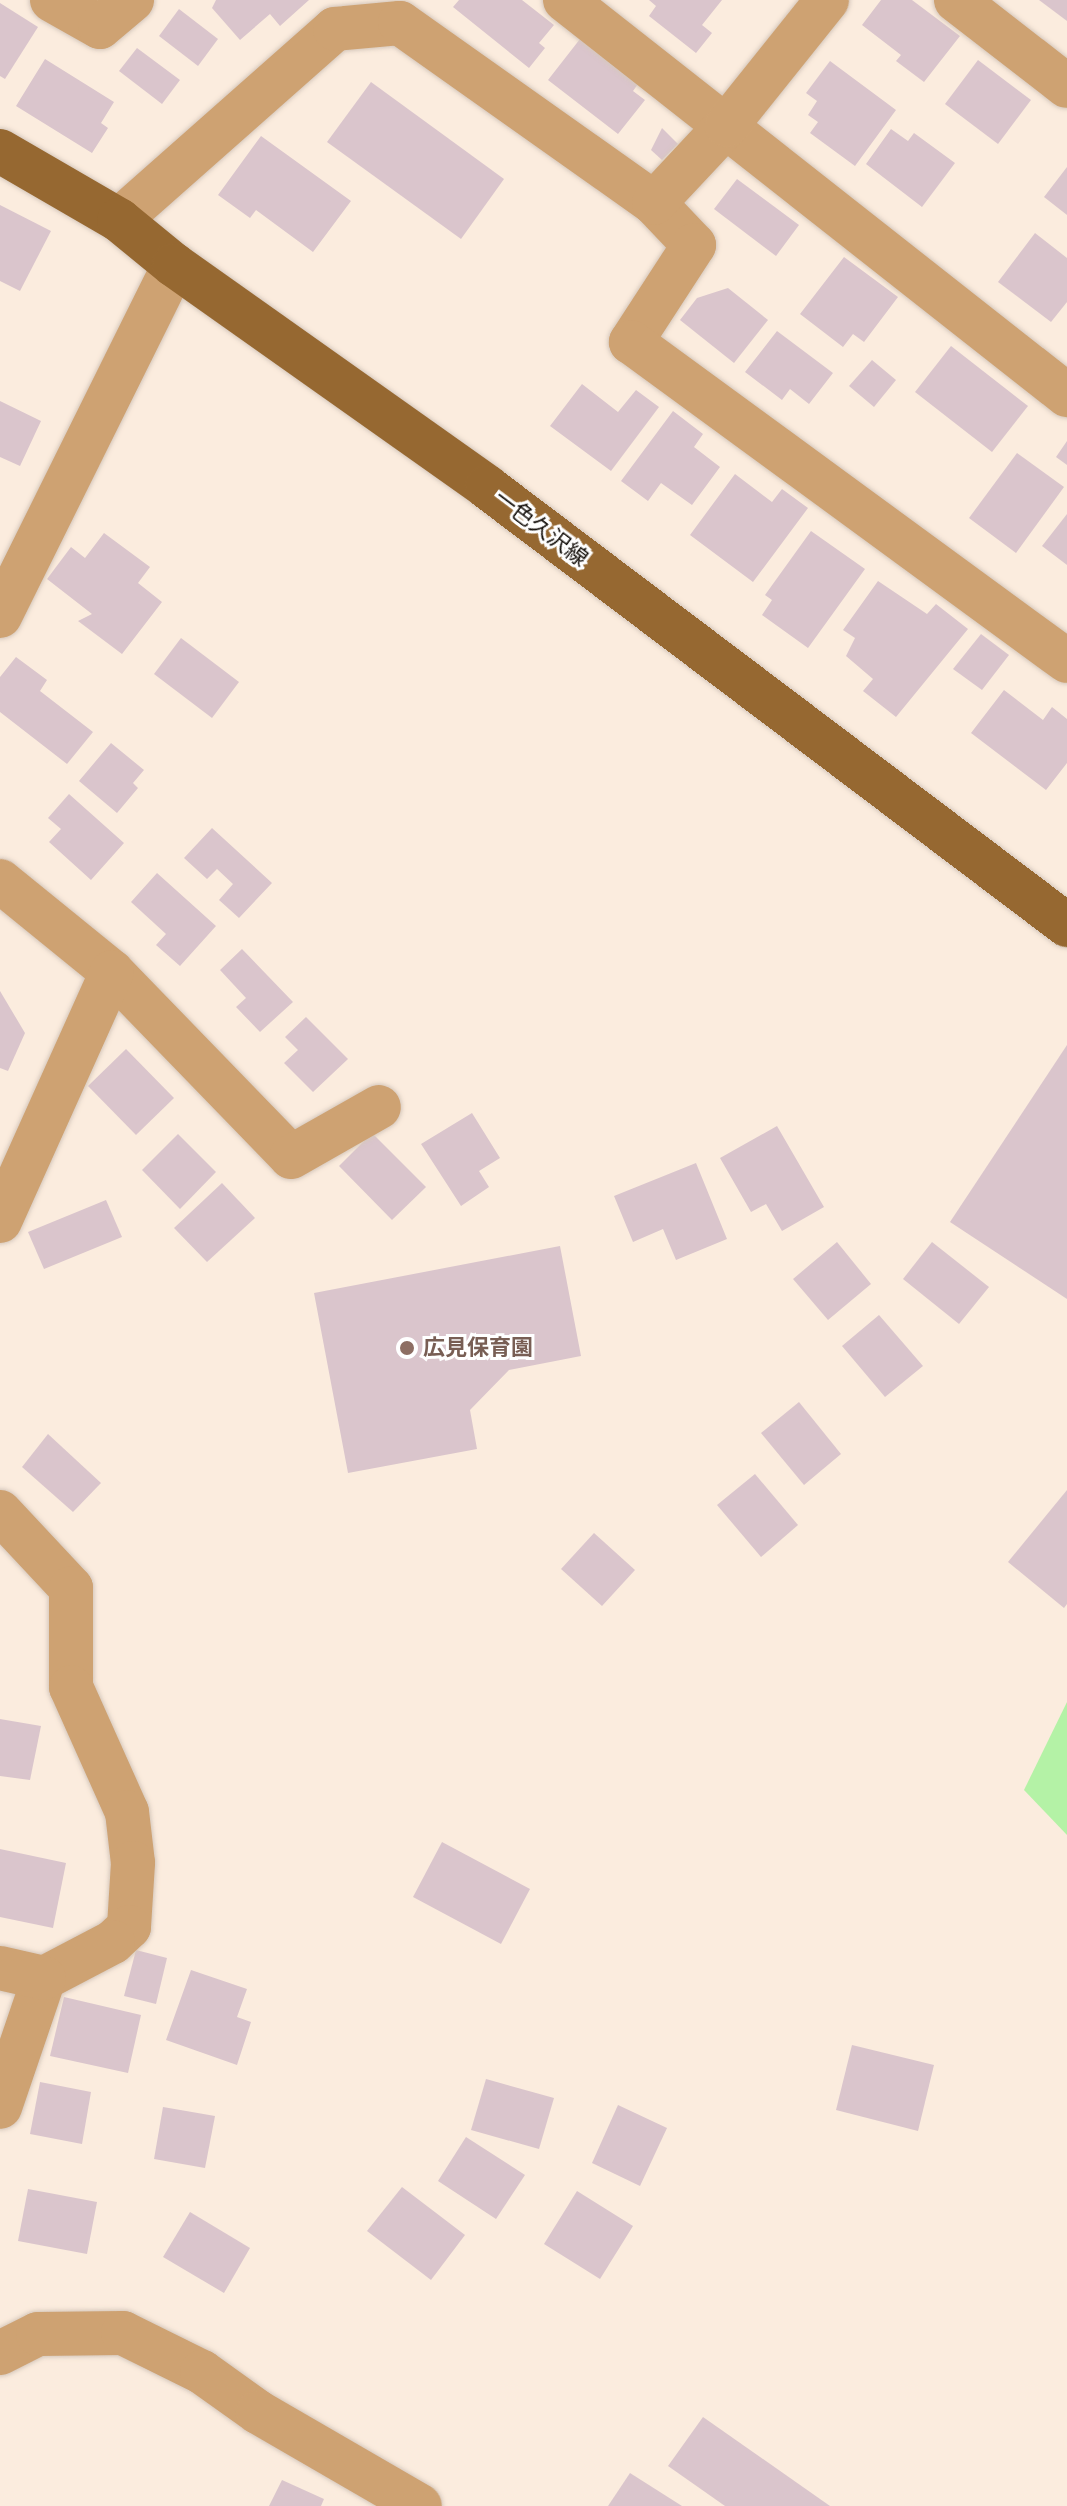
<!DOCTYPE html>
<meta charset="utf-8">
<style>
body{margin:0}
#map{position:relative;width:1067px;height:2506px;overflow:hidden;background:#fbecde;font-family:Poppins,"Noto Sans JP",sans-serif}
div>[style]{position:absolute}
.green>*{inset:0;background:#b4f2a6}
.building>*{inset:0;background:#dac5cc}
.roads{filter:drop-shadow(0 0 2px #d6c8bc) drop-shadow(0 0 2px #d6c8bc)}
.minor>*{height:44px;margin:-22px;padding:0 22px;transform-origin:22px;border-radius:22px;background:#cea272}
.primary>*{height:44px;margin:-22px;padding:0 22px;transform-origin:22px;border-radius:22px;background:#966831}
.dots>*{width:22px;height:22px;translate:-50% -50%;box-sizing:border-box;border:4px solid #fff;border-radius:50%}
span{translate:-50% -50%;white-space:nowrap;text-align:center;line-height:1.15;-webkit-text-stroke:6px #fff;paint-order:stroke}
.street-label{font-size:22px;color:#120d08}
.education-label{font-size:22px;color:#785e54;font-weight:700}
.left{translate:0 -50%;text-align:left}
</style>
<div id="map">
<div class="green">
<i style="clip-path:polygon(1067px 1702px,1067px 1835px,1024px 1790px)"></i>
</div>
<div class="building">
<i style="clip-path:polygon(216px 0,309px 0,280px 26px,270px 14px,240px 40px,212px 8px)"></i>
<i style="clip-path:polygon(459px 0,522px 0,554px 25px,539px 43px,545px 48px,529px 68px,453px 7px)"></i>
<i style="clip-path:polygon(649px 0,722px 0,702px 25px,712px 33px,696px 53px,649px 16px,656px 6px)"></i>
<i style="clip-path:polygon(881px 0,912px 0,960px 36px,924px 82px,896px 61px,901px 55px,862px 25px)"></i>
<i style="clip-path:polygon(1039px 0,1067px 0,1067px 21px)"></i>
<i style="clip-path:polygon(0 3px,38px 27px,5px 79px,0 76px)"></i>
<i style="clip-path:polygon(179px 9px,218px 39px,198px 66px,159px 36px)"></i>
<i style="clip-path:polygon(580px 39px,638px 84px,633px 91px,645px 100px,618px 134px,548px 80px)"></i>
<i style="clip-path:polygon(137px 48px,180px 80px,162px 104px,119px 71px)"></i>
<i style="clip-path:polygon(45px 59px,114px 102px,101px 123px,108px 128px,92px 153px,16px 106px)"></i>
<i style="clip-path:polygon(978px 60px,1031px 100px,998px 144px,945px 104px)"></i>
<i style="clip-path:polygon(830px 61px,896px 110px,855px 166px,810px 133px,818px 122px,808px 115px,817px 101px,806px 93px)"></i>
<i style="clip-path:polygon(371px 82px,504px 179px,461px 239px,327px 142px)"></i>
<i style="clip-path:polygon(662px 128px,678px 144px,662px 160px,651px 150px)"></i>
<i style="clip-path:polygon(891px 129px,908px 141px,914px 133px,955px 163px,922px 207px,866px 164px)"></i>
<i style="clip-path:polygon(261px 136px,351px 201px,313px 252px,256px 210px,250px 218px,218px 195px)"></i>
<i style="clip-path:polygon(1067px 167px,1067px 215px,1044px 197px)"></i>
<i style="clip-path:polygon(737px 179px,799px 225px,776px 256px,714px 209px)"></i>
<i style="clip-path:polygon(0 205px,51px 231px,20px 291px,0 281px)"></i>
<i style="clip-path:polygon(1035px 233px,1067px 258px,1067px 302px,1051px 322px,998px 282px)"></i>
<i style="clip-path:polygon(844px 257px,898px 297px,864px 342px,853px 334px,843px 347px,800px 314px)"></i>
<i style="clip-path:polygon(728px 288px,768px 320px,734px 363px,680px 320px,697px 298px)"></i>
<i style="clip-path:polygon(777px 331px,833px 373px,809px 404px,790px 389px,782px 400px,745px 372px)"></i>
<i style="clip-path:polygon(951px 346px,1028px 406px,992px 452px,915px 392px)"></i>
<i style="clip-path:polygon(872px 360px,896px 380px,874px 407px,849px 386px)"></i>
<i style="clip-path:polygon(582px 384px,618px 412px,636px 390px,659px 407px,611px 471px,550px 426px)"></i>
<i style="clip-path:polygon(0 401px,41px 421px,20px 466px,0 457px)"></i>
<i style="clip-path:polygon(673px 411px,703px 434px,694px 447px,720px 467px,692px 505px,661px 483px,648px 501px,621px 481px)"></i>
<i style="clip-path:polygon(1067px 441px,1067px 465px,1056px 457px)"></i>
<i style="clip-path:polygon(1017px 453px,1064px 487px,1016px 553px,969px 518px)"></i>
<i style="clip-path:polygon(735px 474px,772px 502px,782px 489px,808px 508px,753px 582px,690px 535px)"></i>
<i style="clip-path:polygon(1067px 514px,1067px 565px,1042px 546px)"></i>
<i style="clip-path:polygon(811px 531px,865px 569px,808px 648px,762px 615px,772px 600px,765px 595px)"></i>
<i style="clip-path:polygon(104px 533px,150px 567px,138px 583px,162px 602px,122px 654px,78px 621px,92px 614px,47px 579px,71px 547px,85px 558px)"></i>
<i style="clip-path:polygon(878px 581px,927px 614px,936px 604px,968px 629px,896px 717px,863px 691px,873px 679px,846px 656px,855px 638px,843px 630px)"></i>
<i style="clip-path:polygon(981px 634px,1009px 655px,982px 690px,953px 669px)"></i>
<i style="clip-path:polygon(181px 638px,239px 682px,212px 718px,154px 674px)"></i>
<i style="clip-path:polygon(16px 657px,47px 680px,40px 691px,93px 732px,67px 764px,0 712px,0 677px)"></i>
<i style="clip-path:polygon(1004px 690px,1043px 720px,1052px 707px,1067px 719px,1067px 763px,1046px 790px,971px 733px)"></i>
<i style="clip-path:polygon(111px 743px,144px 770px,133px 783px,138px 788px,117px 813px,79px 781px)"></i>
<i style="clip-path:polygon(69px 794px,124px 843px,91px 880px,49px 842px,61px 829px,48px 818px)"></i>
<i style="clip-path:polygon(212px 828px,272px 883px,239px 918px,219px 900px,233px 884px,217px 869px,207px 879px,184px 858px)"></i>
<i style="clip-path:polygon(157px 873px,216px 926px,180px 966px,156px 945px,166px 934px,131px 902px)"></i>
<i style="clip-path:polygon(242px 949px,293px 1002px,260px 1032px,236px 1007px,246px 998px,220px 970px)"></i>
<i style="clip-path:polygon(0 991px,25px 1033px,8px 1071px,0 1068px)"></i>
<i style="clip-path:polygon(306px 1017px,348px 1059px,313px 1092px,284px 1063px,298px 1050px,285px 1037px)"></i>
<i style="clip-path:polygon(1067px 1045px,1067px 1299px,950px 1222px)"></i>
<i style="clip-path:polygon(126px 1049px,174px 1098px,136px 1135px,88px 1086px)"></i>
<i style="clip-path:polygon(472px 1113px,500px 1158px,479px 1171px,489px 1187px,461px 1206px,421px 1144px)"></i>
<i style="clip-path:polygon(777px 1126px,824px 1207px,782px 1231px,766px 1204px,751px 1212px,720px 1158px)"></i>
<i style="clip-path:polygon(372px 1133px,426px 1187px,392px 1220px,339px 1166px)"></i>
<i style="clip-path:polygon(178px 1134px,216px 1172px,180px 1209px,142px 1170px)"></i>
<i style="clip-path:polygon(696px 1163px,727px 1239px,676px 1260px,663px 1229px,633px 1242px,614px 1196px)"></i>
<i style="clip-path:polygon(222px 1183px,255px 1218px,207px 1262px,174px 1228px)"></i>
<i style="clip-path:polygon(106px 1200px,122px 1237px,44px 1269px,28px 1232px)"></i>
<i style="clip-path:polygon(837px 1242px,871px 1284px,828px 1320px,793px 1279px)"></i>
<i style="clip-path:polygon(932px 1242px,989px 1287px,959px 1324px,903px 1279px)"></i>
<i style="clip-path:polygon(560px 1246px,581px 1356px,509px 1370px,470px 1410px,477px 1449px,348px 1473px,314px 1293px)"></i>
<i style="clip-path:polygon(879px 1315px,923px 1366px,885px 1397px,842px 1346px)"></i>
<i style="clip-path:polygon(799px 1402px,841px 1454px,804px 1485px,761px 1433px)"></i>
<i style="clip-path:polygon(48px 1434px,101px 1483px,73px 1512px,22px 1467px)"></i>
<i style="clip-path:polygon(755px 1474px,798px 1525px,761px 1557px,717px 1505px)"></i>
<i style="clip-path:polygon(1067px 1490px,1067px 1604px,1064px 1608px,1008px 1562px)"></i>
<i style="clip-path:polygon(594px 1533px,635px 1570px,602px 1606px,561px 1569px)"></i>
<i style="clip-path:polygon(0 1719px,41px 1726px,30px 1780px,0 1776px)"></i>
<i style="clip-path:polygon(442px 1842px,530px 1889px,501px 1944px,413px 1897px)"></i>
<i style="clip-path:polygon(0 1849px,66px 1863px,53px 1928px,0 1917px)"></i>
<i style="clip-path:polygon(136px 1950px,167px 1958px,156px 2004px,124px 1996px)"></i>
<i style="clip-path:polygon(191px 1970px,247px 1989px,237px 2017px,251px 2022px,237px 2065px,166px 2040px)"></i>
<i style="clip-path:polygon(64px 1997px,141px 2015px,128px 2073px,50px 2056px)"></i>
<i style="clip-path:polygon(852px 2045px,934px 2065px,918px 2131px,836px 2110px)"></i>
<i style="clip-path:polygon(486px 2079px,554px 2098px,539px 2149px,471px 2130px)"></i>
<i style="clip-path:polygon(40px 2082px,91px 2092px,82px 2144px,30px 2134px)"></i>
<i style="clip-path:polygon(618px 2105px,667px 2128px,640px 2186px,592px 2163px)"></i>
<i style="clip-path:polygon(163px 2107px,215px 2116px,205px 2168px,154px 2159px)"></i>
<i style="clip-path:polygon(466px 2137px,525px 2175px,496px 2219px,438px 2181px)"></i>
<i style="clip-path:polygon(402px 2187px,465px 2235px,431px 2280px,367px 2231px)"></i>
<i style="clip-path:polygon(28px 2189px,97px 2202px,87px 2254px,18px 2241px)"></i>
<i style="clip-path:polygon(577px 2191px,633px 2226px,600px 2279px,544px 2244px)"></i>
<i style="clip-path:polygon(190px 2212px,250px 2248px,224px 2293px,163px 2257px)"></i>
<i style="clip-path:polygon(703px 2417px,830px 2506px,725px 2506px,668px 2466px)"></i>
<i style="clip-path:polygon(630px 2473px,682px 2506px,608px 2506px)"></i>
<i style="clip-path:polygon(282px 2480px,324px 2499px,321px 2506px,269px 2506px)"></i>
</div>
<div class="roads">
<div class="minor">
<i style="left:52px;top:0;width:55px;rotate:29.4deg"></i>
<i style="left:100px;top:27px;width:42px;rotate:-40.2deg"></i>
<i style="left:565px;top:0;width:639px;rotate:38.2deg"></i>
<i style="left:956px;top:0;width:140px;rotate:37.8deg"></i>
<i style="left:654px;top:203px;width:58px;rotate:46.4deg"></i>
<i style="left:694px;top:245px;width:116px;rotate:123deg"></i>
<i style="left:631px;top:342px;width:540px;rotate:36.19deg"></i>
<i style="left:119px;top:220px;width:288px;rotate:-41.5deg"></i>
<i style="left:335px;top:29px;width:65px;rotate:-5.3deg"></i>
<i style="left:400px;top:23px;width:311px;rotate:35.3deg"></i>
<i style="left:654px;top:203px;width:107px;rotate:-46.9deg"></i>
<i style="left:727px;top:125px;width:160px;rotate:-51.3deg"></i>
<i style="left:0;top:616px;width:392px;rotate:-63.6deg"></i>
<i style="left:0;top:881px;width:144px;rotate:39.1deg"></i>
<i style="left:112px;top:972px;width:257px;rotate:45.9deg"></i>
<i style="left:291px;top:1157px;width:101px;rotate:-29.6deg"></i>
<i style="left:0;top:1221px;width:273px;rotate:-65.8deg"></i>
<i style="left:0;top:1512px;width:104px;rotate:46.9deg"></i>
<i style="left:71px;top:1588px;width:99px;rotate:90deg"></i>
<i style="left:71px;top:1687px;width:137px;rotate:65.9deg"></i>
<i style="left:127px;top:1812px;width:51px;rotate:83.3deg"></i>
<i style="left:133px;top:1863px;width:64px;rotate:93.6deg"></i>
<i style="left:129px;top:1927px;width:22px;rotate:137deg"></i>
<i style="left:113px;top:1942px;width:78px;rotate:152.4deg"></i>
<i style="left:44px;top:1978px;width:136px;rotate:108.8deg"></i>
<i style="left:0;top:1968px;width:45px;rotate:12.8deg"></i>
<i style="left:0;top:2353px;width:42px;rotate:-26.6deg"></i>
<i style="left:38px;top:2334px;width:85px;rotate:-0.7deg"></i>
<i style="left:123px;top:2333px;width:88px;rotate:26.3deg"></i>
<i style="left:202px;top:2372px;width:69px;rotate:35.5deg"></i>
<i style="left:258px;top:2412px;width:187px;rotate:30.1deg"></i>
</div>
<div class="primary">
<i style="left:0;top:151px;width:138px;rotate:30.1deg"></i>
<i style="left:119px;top:220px;width:71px;rotate:39.3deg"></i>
<i style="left:174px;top:265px;width:384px;rotate:35.3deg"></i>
<i style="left:487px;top:487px;width:727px;rotate:37.06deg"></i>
</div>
</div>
<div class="dots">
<i style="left:407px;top:1348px;background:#8d6e63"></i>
</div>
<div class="street-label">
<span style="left:541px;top:528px;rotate:37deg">一色久沢線</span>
</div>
<div class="education-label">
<span class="left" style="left:423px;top:1348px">広見保育園</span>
</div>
</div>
